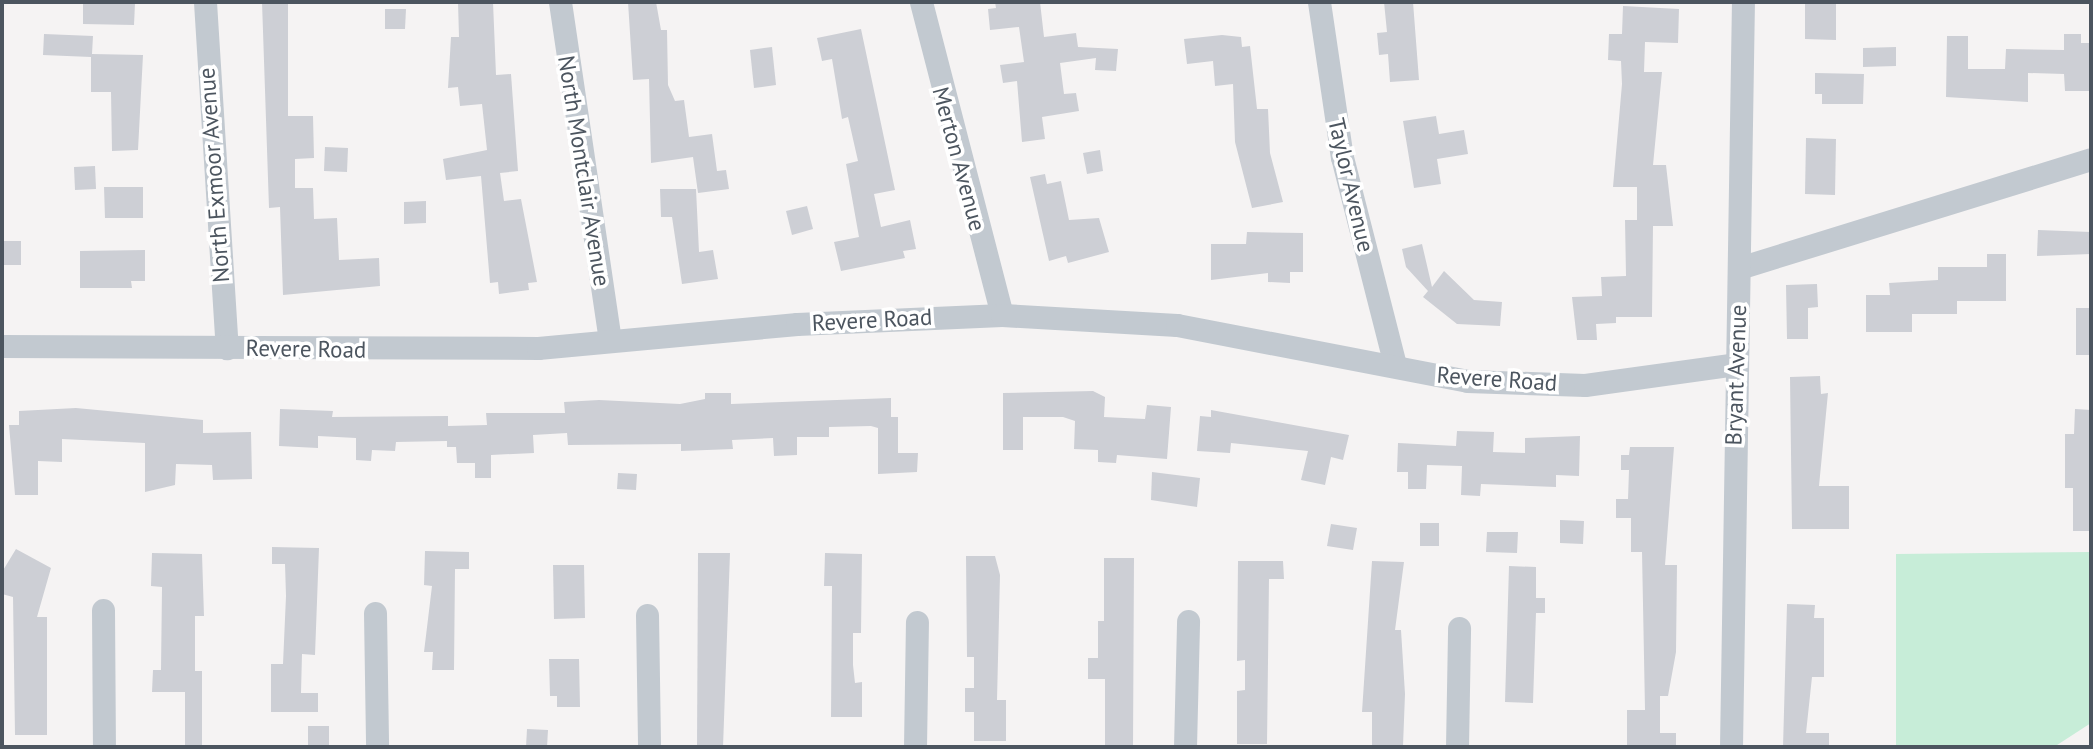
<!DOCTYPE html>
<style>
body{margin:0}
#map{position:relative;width:2093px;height:749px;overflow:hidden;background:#f5f3f3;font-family:"PT Sans",sans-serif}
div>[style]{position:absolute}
.green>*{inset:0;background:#c7edd8}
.building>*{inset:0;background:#cdcfd5}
.street>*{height:23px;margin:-11.5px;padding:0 11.5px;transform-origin:11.5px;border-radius:11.5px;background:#c2c9d0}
span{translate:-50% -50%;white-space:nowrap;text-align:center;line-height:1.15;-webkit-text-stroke:7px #fff;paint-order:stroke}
.street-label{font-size:23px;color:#4c555f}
.frame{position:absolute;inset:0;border:4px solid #4c555f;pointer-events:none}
</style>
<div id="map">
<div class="green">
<i style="clip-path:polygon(2091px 552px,2091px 723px,2054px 747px,1896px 747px,1896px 554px)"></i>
</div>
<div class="building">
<i style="clip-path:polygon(83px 2px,135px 3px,134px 25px,83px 24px)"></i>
<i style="clip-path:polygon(262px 2px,288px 2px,288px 116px,313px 116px,314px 158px,295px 159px,295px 188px,313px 188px,314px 219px,337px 218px,339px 260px,379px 258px,380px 286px,283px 295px,280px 207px,269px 208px)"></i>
<i style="clip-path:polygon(458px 2px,493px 2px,496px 75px,511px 74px,518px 171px,500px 173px,504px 201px,521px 199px,537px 282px,528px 283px,529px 290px,499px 294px,498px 282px,490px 283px,481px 176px,446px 180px,443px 159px,487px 150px,482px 104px,460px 106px,458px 87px,448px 88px,451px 37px,459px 37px)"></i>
<i style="clip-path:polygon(628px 2px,656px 2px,661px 30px,667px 30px,668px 85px,675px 101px,684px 100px,689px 137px,712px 134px,717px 171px,726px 170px,729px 189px,698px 193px,693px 157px,651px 163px,649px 79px,633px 80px)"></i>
<i style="clip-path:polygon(995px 2px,1040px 2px,1044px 37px,1076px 33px,1078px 47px,1118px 49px,1116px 71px,1095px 70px,1096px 58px,1060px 63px,1064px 94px,1076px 93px,1079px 111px,1042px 117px,1045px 139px,1022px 142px,1017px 81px,1003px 83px,1000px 65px,1024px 62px,1019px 27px,990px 30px,988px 9px,996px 8px)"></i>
<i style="clip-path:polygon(1384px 2px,1413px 2px,1419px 80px,1390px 82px,1388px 54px,1379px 55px,1377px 33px,1387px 32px)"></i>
<i style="clip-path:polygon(1805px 2px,1836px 2px,1836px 40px,1805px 39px)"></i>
<i style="clip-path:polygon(1623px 6px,1679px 9px,1678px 43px,1645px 42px,1644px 72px,1662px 72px,1653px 165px,1666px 165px,1673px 226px,1653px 226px,1652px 317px,1616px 317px,1616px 323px,1596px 324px,1597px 340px,1577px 340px,1572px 297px,1602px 296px,1601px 277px,1626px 276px,1625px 220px,1637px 220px,1637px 187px,1613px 187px,1622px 84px,1621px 61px,1608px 60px,1609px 34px,1622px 34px)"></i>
<i style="clip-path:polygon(385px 9px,406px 9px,405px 29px,385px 29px)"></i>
<i style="clip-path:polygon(861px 29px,895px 190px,874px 194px,881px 227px,910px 220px,916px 249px,903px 251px,905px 258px,841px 271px,834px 242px,859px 237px,846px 164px,858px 161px,848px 117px,842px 119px,832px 59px,822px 61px,817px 38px)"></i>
<i style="clip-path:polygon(44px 34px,93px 36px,92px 54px,143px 55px,138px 150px,112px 151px,111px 92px,91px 92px,91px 57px,43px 55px)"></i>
<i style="clip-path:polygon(2064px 34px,2081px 34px,2081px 43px,2091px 43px,2089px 91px,2065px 91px,2064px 74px,2028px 73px,2028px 102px,1946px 97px,1947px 36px,1968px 36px,1968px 69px,2005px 69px,2006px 49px,2064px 50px)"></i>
<i style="clip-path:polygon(1222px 35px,1241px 37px,1242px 47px,1250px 46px,1257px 109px,1268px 109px,1270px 153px,1283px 202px,1252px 208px,1235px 142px,1233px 84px,1215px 86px,1213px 61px,1187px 64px,1184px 39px)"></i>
<i style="clip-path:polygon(772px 47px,776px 85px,754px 88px,750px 50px)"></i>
<i style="clip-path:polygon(1896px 47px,1896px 66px,1863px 67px,1863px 48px)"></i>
<i style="clip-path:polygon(1815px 73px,1864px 74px,1863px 104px,1822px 104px,1822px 94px,1815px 94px)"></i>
<i style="clip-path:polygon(1436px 116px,1439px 134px,1464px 130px,1468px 154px,1437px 159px,1441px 184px,1414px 188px,1403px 121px)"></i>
<i style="clip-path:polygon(1806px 138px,1836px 139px,1835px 195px,1805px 194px)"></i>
<i style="clip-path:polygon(325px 147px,348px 148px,347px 172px,324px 171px)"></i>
<i style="clip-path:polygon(1100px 150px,1103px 171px,1087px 174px,1083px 153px)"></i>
<i style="clip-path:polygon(95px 166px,96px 189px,75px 190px,74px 167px)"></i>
<i style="clip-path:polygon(1045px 174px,1047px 184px,1061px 181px,1069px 220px,1099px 218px,1109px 252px,1068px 263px,1066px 256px,1049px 261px,1030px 177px)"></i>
<i style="clip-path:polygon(104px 187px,143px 187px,143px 218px,105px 218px)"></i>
<i style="clip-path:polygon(660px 189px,696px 189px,699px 252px,713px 250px,718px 279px,682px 284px,672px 217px,661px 217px)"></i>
<i style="clip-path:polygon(426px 201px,426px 223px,404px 224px,404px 202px)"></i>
<i style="clip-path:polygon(807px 206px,813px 229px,792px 235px,786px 211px)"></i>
<i style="clip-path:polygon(2038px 230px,2091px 232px,2091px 254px,2037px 256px)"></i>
<i style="clip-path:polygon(1247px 232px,1303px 233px,1303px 272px,1290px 272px,1290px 283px,1268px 282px,1268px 273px,1211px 280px,1211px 244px,1246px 244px)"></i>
<i style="clip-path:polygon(2px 241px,21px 241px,21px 265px,2px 265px)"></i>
<i style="clip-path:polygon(1422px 244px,1432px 287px,1444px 271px,1474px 300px,1502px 302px,1500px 326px,1457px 324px,1423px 297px,1428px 291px,1406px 267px,1402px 249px)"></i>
<i style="clip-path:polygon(145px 250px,145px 281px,131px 281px,132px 288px,80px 288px,80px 251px)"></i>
<i style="clip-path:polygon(1987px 254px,2006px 254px,2006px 301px,1957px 301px,1957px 314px,1912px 314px,1912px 332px,1866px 332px,1866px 295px,1890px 295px,1889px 283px,1938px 280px,1938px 267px,1987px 267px)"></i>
<i style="clip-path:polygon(1817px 284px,1818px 307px,1808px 308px,1808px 339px,1787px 339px,1786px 285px)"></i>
<i style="clip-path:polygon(2076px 308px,2091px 308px,2091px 355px,2076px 355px)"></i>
<i style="clip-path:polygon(1820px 376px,1821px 394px,1828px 393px,1819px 486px,1849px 486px,1849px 529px,1792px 529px,1790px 377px)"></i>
<i style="clip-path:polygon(1093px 391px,1105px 397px,1104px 417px,1145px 419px,1147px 405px,1171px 407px,1167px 459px,1117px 455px,1116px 463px,1098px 462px,1098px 450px,1074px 449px,1075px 421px,1063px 417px,1023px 417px,1023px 450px,1003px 450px,1003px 393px)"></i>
<i style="clip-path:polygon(705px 393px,731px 393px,731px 404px,891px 398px,891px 417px,898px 417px,898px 453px,918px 453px,917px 472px,878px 474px,878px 428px,871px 426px,829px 427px,829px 437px,797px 437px,797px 455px,774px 456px,773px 438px,732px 440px,733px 449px,681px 451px,681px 444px,568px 445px,567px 433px,533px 435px,534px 453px,491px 455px,491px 478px,475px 478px,475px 463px,457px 463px,456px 447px,447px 447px,447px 441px,396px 442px,395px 451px,372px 450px,371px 461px,356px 460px,356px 438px,318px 436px,318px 448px,279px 446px,280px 409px,333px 411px,332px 417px,448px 416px,448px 426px,487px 425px,486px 413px,565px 413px,564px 402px,599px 400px,680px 404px,705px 399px)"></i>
<i style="clip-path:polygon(76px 408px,203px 420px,203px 433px,251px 432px,252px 479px,213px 480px,212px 465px,176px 464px,175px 485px,145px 492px,145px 443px,62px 439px,62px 462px,38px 461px,38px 495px,15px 495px,9px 425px,19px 425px,19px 411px)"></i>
<i style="clip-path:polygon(2075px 409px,2091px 410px,2091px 531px,2073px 531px,2073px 488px,2065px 488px,2065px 434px,2074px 434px)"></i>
<i style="clip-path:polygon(1211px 410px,1349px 435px,1343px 460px,1331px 457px,1325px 485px,1301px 480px,1308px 451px,1231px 443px,1230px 453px,1197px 451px,1200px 416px,1211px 417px)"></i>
<i style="clip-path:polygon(1457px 431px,1494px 432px,1493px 452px,1525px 453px,1525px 438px,1580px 436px,1579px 476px,1556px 475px,1556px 487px,1481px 484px,1480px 496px,1461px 495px,1462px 466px,1427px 465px,1426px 489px,1408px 489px,1408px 472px,1397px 472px,1398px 443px,1456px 446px)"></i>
<i style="clip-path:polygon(1630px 447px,1674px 447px,1665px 565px,1677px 565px,1676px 652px,1668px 696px,1660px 696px,1660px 733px,1676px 733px,1676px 747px,1627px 747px,1627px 710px,1645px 710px,1642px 552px,1631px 552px,1631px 518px,1616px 518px,1616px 499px,1628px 499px,1629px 470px,1621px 470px,1621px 455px,1629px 455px)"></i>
<i style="clip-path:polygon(1152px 472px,1200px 478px,1197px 507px,1151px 500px)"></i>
<i style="clip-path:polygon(618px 473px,637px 474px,636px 490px,617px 489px)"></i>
<i style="clip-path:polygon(1560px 520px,1584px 521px,1583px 544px,1560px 543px)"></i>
<i style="clip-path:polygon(1420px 523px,1439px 523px,1439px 546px,1420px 546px)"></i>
<i style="clip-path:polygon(1331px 524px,1357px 528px,1353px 550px,1327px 546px)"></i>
<i style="clip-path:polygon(1487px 532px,1518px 532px,1517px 553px,1486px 552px)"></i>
<i style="clip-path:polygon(272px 547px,319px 548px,315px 655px,302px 654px,301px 693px,318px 693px,318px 712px,271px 712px,271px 664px,283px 664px,286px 596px,285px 564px,272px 564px)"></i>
<i style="clip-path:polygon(16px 549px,51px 568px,37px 617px,47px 617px,47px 735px,15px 735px,13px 597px,2px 594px,2px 572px)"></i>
<i style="clip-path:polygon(425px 551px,469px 552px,469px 569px,455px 569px,454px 670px,432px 670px,433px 652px,424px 652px,432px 586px,424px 585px)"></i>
<i style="clip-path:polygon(152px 553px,202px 554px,204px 616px,195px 616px,195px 671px,202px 671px,202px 747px,185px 747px,185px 692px,152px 692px,153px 670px,161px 670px,162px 587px,151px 586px)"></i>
<i style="clip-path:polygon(698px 553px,730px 553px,723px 747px,697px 747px)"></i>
<i style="clip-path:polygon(825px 553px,862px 554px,861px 633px,853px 633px,853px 665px,855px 683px,862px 682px,862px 717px,831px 717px,832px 586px,824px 586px)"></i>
<i style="clip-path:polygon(966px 556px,995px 556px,1000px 575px,997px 700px,1006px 700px,1006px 741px,974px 741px,974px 712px,965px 712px,965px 688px,974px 688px,974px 657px,967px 657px)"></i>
<i style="clip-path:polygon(1104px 558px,1134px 558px,1133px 747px,1105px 747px,1105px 679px,1088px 679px,1088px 658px,1098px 658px,1098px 621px,1104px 621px)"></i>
<i style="clip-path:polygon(1238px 561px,1283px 561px,1284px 579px,1269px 579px,1267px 744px,1237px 744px,1237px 691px,1245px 690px,1245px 660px,1237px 661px)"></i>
<i style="clip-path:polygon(1372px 561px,1404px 562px,1395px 630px,1401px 630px,1405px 694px,1403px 746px,1372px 746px,1372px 712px,1362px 712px)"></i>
<i style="clip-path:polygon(553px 565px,584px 565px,585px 618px,554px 619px)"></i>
<i style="clip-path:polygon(1509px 566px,1536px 567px,1536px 598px,1545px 598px,1545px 613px,1536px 613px,1533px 703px,1505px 702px)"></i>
<i style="clip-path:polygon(1787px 604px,1815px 605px,1814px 618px,1824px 618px,1824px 677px,1812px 677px,1806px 733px,1829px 733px,1829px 747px,1783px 747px)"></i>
<i style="clip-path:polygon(549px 659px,579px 659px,580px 707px,557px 707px,557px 696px,550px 696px)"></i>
<i style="clip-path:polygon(308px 726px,329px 726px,329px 745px,308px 745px)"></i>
<i style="clip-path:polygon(527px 729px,548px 730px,547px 747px,526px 747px)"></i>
</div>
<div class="street">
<i style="left:205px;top:2px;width:347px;rotate:86.4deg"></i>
<i style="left:560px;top:2px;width:342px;rotate:81.6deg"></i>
<i style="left:921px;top:2px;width:323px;rotate:75.5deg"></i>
<i style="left:1319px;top:2px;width:157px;rotate:81.6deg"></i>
<i style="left:1342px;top:157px;width:215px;rotate:75.7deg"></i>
<i style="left:1739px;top:268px;width:368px;rotate:-17.2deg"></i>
<i style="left:2px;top:346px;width:536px;rotate:0.21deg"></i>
<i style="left:538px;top:348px;width:260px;rotate:-5.3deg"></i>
<i style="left:797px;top:324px;width:205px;rotate:-2.5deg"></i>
<i style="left:1002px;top:315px;width:175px;rotate:3.3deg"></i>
<i style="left:1177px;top:325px;width:295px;rotate:10.9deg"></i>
<i style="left:1467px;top:381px;width:118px;rotate:1.9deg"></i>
<i style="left:1585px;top:385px;width:152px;rotate:-7.9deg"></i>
<i style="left:103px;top:610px;width:137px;rotate:89.6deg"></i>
<i style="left:375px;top:613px;width:134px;rotate:89.1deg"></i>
<i style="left:647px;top:615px;width:132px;rotate:89.1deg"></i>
<i style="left:915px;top:747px;width:125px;rotate:-89.1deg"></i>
<i style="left:1185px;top:747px;width:126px;rotate:-88.6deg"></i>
<i style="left:1457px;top:747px;width:119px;rotate:-89deg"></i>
<i style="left:1731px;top:747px;width:745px;rotate:-89.08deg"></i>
</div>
<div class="street-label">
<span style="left:959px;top:159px;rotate:75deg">Merton Avenue</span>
<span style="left:584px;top:171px;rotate:81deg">North Montclair Avenue</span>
<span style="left:214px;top:175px;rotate:-94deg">North Exmoor Avenue</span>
<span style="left:1351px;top:185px;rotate:77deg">Taylor Avenue</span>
<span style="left:872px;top:320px;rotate:-3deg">Revere Road</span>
<span style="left:306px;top:349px;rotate:1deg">Revere Road</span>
<span style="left:1736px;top:375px;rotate:-88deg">Bryant Avenue</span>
<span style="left:1497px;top:379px;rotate:4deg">Revere Road</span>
</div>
<div class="frame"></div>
</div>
